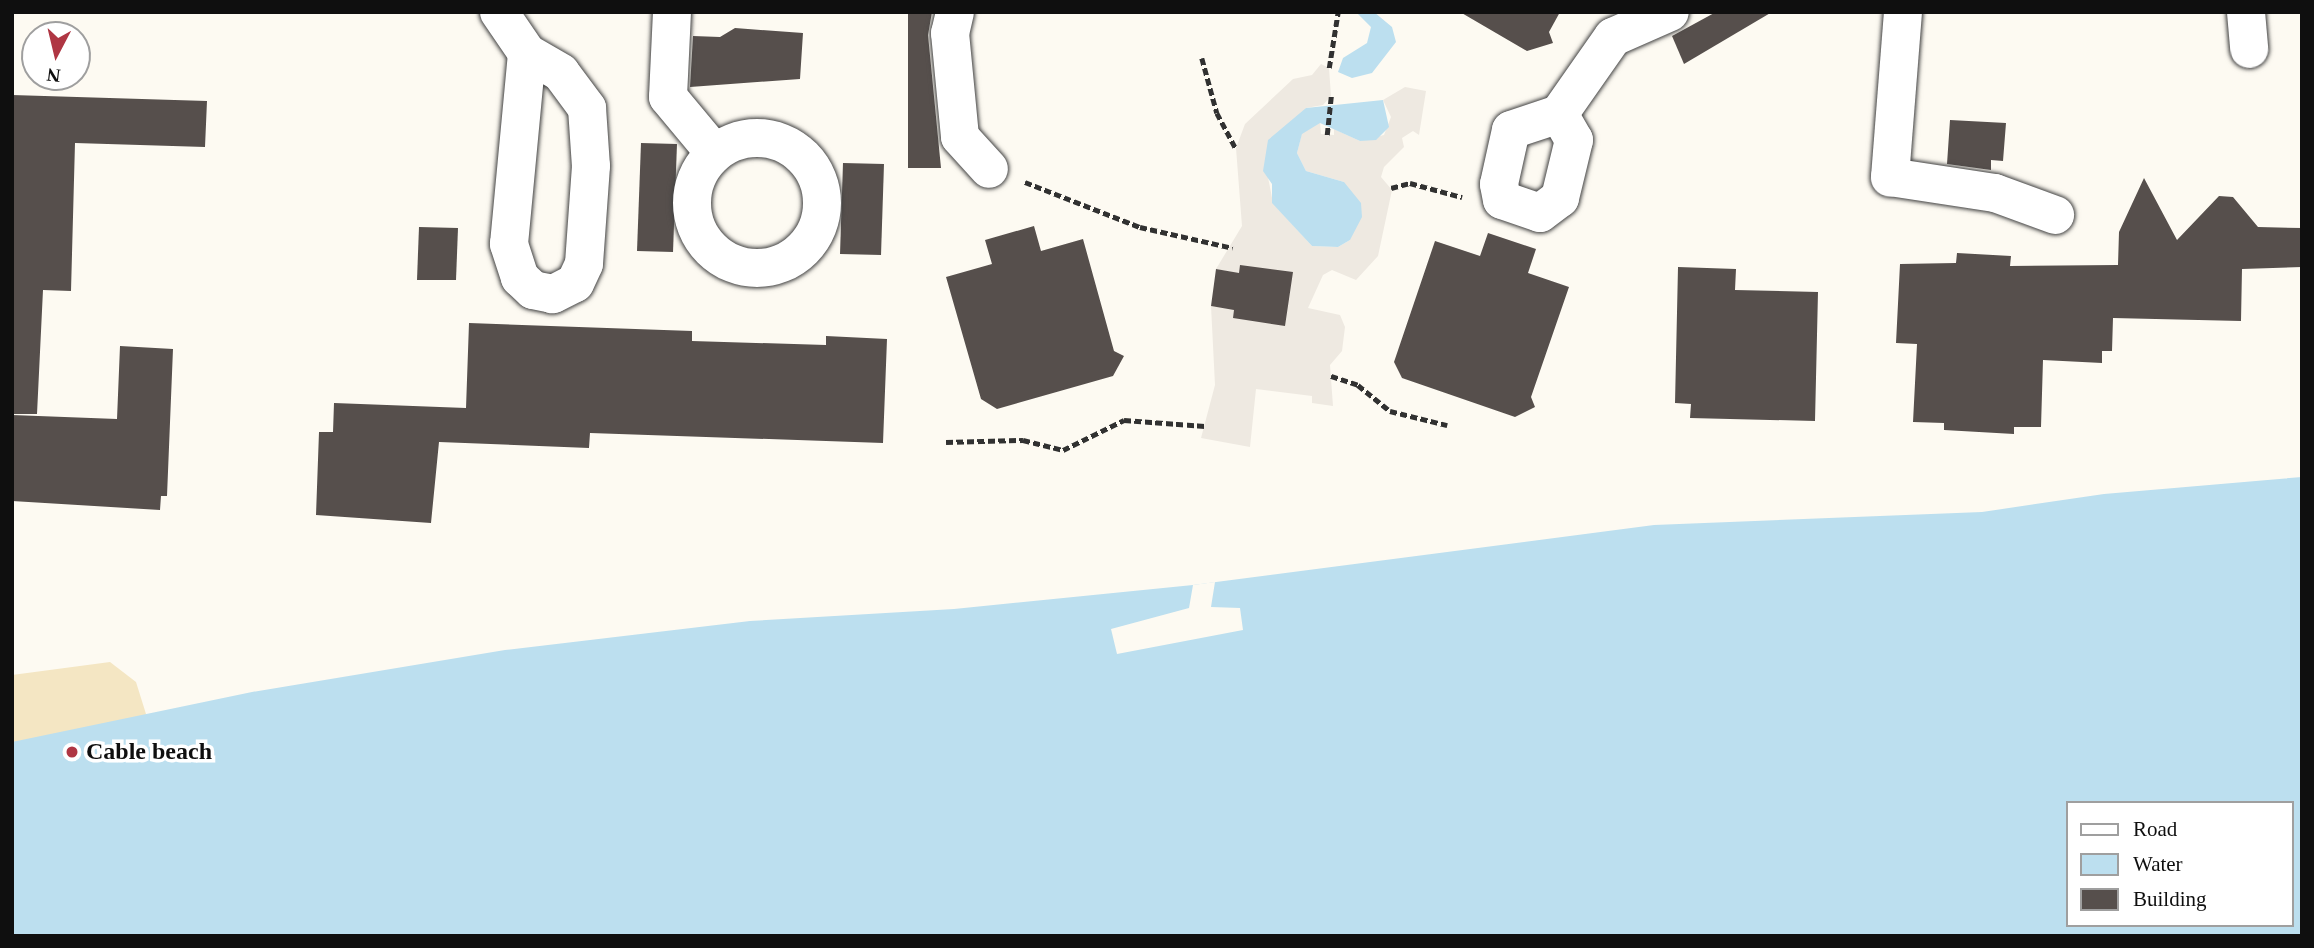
<!DOCTYPE html>
<style>
body{margin:0}
#map{position:relative;width:2314px;height:948px;overflow:hidden;background:#fdfaf2;font-family:Georgia,serif}
div>[style]{position:absolute}
.sand>*{inset:0;background:#f4e6c3}
.plaza>*{inset:0;background:#eee9e1}
.water>*{inset:0;background:#bcdfef}
.pier>*{inset:0;background:#fdfaf2}
.building>*{inset:0;background:#564f4c}
.path>*{height:4.5px;margin-top:-2.25px;transform-origin:0;background:repeating-linear-gradient(90deg,#313131 0 7px,transparent 0 10.5px)}
.roads{filter:drop-shadow(0 0 2px #424242) drop-shadow(0 0 2px #424242)}
.minor>*{height:38px;margin:-19px;padding:0 19px;transform-origin:19px;border-radius:19px;background:#fff}
.minor>.ring{margin:-19px;padding:0;box-sizing:content-box;background:none;border:38px solid #fff;border-radius:50%}
.dots>*{width:19px;height:19px;translate:-50% -50%;box-sizing:border-box;border:4px solid #fff;border-radius:50%}
span{translate:-50% -50%;white-space:nowrap;text-align:center;line-height:1.15;-webkit-text-stroke:7px #fff;paint-order:stroke}
.poi-label{font-size:24px;color:#0f0f0f;font-weight:700}
.left{translate:0 -50%;text-align:left}
.frame{position:absolute;inset:0;border:14px solid #0f0f0f;pointer-events:none}
.legend{position:absolute;left:2066px;top:801px;width:228px;height:126px;box-sizing:border-box;background:#fff;border:2px solid #9f9f9f;margin:0;padding:9px 12px;list-style:none;font-size:21px;color:#0f0f0f}
.legend li{display:flex;align-items:center;gap:14px;height:35px}
.legend b{width:35px;border:2px solid #9f9f9f}
.north{position:absolute;left:21px;top:21px;width:70px;height:70px;box-sizing:border-box;background:#fff;border:2px solid #9f9f9f;border-radius:50%;rotate:187deg;font-size:19px;font-weight:700;line-height:28px;text-align:center;color:#0f0f0f}
.north::after{content:'';display:block;margin:auto;width:24px;height:32px;background:#af3643;clip-path:polygon(50% 0,100% 100%,50% 72%,0 100%)}
</style>
<div id="map">
<div class="sand">
<i style="clip-path:polygon(110px 662px,136px 682px,146px 714px,116px 789px,12px 808px,12px 675px)"></i>
</div>
<div class="plaza">
<i style="clip-path:polygon(1321px 64px,1329px 68px,1331px 96px,1323px 105px,1306px 108px,1268px 177px,1273px 203px,1312px 246px,1338px 247px,1350px 240px,1344px 182px,1306px 171px,1297px 153px,1302px 133px,1320px 122px,1321px 134px,1334px 135px,1334px 129px,1360px 141px,1384px 135px,1391px 117px,1383px 100px,1405px 87px,1426px 91px,1419px 135px,1413px 131px,1402px 138px,1404px 147px,1384px 167px,1381px 177px,1392px 190px,1378px 256px,1356px 280px,1332px 270px,1323px 275px,1308px 308px,1340px 315px,1345px 327px,1342px 351px,1330px 365px,1333px 406px,1312px 403px,1312px 396px,1256px 389px,1250px 447px,1201px 438px,1215px 385px,1211px 306px,1227px 308px,1232px 272px,1216px 269px,1242px 226px,1236px 148px,1245px 124px,1293px 79px,1312px 75px)"></i>
</div>
<div class="water">
<i style="clip-path:polygon(1356px 12px,1374px 12px,1392px 27px,1396px 42px,1372px 73px,1352px 78px,1338px 72px,1343px 58px,1367px 43px,1371px 27px)"></i>
<i style="clip-path:polygon(1383px 100px,1389px 127px,1376px 140px,1360px 141px,1320px 123px,1302px 134px,1297px 153px,1306px 171px,1344px 182px,1361px 203px,1362px 217px,1350px 240px,1338px 247px,1312px 246px,1272px 203px,1272px 184px,1263px 171px,1268px 140px,1306px 108px)"></i>
<i style="clip-path:polygon(evenodd,2302px 477px,2302px 936px,12px 936px,12px 742px,252px 692px,505px 650px,750px 621px,954px 609px,1193px 585px,1654px 525px,1982px 512px,2104px 494px,2302px 477px,2067px 803px,2291px 803px,2291px 925px,2067px 925px,2067px 803px)"></i>
</div>
<div class="pier">
<i style="clip-path:polygon(1215px 582px,1211px 607px,1240px 608px,1243px 630px,1117px 654px,1111px 629px,1189px 608px,1193px 585px)"></i>
</div>
<div class="building">
<i style="clip-path:polygon(908px 12px,932px 12px,928px 35px,941px 168px,908px 168px)"></i>
<i style="clip-path:polygon(1460px 12px,1560px 12px,1549px 32px,1553px 43px,1527px 51px)"></i>
<i style="clip-path:polygon(1716px 12px,1772px 12px,1684px 64px,1672px 36px)"></i>
<i style="clip-path:polygon(735px 28px,803px 33px,800px 79px,690px 87px,693px 36px,720px 37px)"></i>
<i style="clip-path:polygon(12px 95px,207px 101px,205px 147px,75px 143px,71px 291px,43px 290px,37px 414px,12px 414px)"></i>
<i style="clip-path:polygon(1950px 120px,2006px 123px,2003px 161px,1991px 160px,1991px 170px,1947px 164px)"></i>
<i style="clip-path:polygon(641px 143px,677px 144px,673px 252px,637px 251px)"></i>
<i style="clip-path:polygon(843px 163px,884px 164px,881px 255px,840px 254px)"></i>
<i style="clip-path:polygon(2144px 178px,2177px 240px,2219px 196px,2233px 197px,2258px 227px,2302px 228px,2302px 267px,2242px 269px,2241px 321px,2113px 318px,2112px 351px,2102px 351px,2102px 363px,2043px 360px,2041px 427px,2014px 427px,2014px 434px,1944px 430px,1944px 423px,1913px 422px,1917px 344px,1896px 343px,1900px 264px,1956px 263px,1957px 253px,2011px 256px,2010px 266px,2118px 265px,2119px 232px)"></i>
<i style="clip-path:polygon(1034px 226px,1041px 251px,1083px 239px,1114px 351px,1124px 356px,1113px 376px,997px 409px,981px 399px,946px 277px,992px 264px,985px 240px)"></i>
<i style="clip-path:polygon(419px 227px,458px 228px,456px 280px,417px 280px)"></i>
<i style="clip-path:polygon(1488px 233px,1536px 249px,1528px 273px,1569px 287px,1531px 397px,1535px 407px,1515px 417px,1402px 378px,1394px 362px,1435px 241px,1480px 256px)"></i>
<i style="clip-path:polygon(1240px 265px,1293px 272px,1285px 326px,1233px 318px,1234px 310px,1211px 306px,1216px 269px,1239px 273px)"></i>
<i style="clip-path:polygon(1678px 267px,1736px 269px,1735px 290px,1818px 292px,1815px 421px,1690px 418px,1691px 404px,1675px 403px)"></i>
<i style="clip-path:polygon(469px 323px,692px 331px,692px 341px,826px 345px,826px 336px,887px 339px,883px 443px,590px 433px,589px 448px,439px 442px,431px 523px,316px 515px,319px 432px,333px 432px,334px 403px,466px 408px)"></i>
<i style="clip-path:polygon(120px 346px,173px 349px,167px 496px,161px 496px,160px 510px,12px 501px,12px 415px,117px 419px)"></i>
</div>
<div class="path">
<i style="left:1202px;top:58px;width:57px;rotate:74.7deg"></i>
<i style="left:1217px;top:113px;width:40px;rotate:62deg"></i>
<i style="left:1329px;top:68px;width:57px;rotate:-80.9deg"></i>
<i style="left:1327px;top:135px;width:39px;rotate:-84deg"></i>
<i style="left:1025px;top:182px;width:123px;rotate:21.4deg"></i>
<i style="left:1140px;top:227px;width:95px;rotate:12.7deg"></i>
<i style="left:1391px;top:188px;width:20px;rotate:-15deg"></i>
<i style="left:1410px;top:183px;width:54px;rotate:15.1deg"></i>
<i style="left:1331px;top:376px;width:28px;rotate:18deg"></i>
<i style="left:1358px;top:385px;width:41px;rotate:39.1deg"></i>
<i style="left:1390px;top:411px;width:59px;rotate:13.8deg"></i>
<i style="left:946px;top:442px;width:77px;rotate:-1.5deg"></i>
<i style="left:1023px;top:440px;width:41px;rotate:14deg"></i>
<i style="left:1063px;top:450px;width:68px;rotate:-26.2deg"></i>
<i style="left:1124px;top:420px;width:81px;rotate:4.2deg"></i>
</div>
<div class="roads">
<div class="minor">
<i style="left:499px;top:12px;width:50px;rotate:55.7deg"></i>
<i style="left:527px;top:53px;width:39px;rotate:30deg"></i>
<i style="left:561px;top:73px;width:44px;rotate:53.4deg"></i>
<i style="left:587px;top:108px;width:58px;rotate:86.1deg"></i>
<i style="left:591px;top:166px;width:98px;rotate:94.1deg"></i>
<i style="left:584px;top:264px;width:21px;rotate:115deg"></i>
<i style="left:575px;top:283px;width:25px;rotate:153deg"></i>
<i style="left:553px;top:294px;width:20px;rotate:-169deg"></i>
<i style="left:533px;top:290px;width:18px;rotate:-137deg"></i>
<i style="left:520px;top:278px;width:36px;rotate:-108deg"></i>
<i style="left:509px;top:244px;width:192px;rotate:-84.6deg"></i>
<i style="left:672px;top:12px;width:85px;rotate:92.7deg"></i>
<i style="left:668px;top:97px;width:70px;rotate:50.2deg"></i>
<i style="left:955px;top:12px;width:22px;rotate:103deg"></i>
<i style="left:950px;top:33px;width:104px;rotate:84.5deg"></i>
<i style="left:960px;top:137px;width:43px;rotate:47.8deg"></i>
<i style="left:1903px;top:12px;width:166px;rotate:94.5deg"></i>
<i style="left:1890px;top:177px;width:106px;rotate:8.7deg"></i>
<i style="left:1995px;top:193px;width:64px;rotate:20.1deg"></i>
<i style="left:2246px;top:12px;width:37px;rotate:85deg"></i>
<i style="left:1559px;top:114px;width:30px;rotate:60deg"></i>
<i style="left:1574px;top:140px;width:60px;rotate:103.6deg"></i>
<i style="left:1560px;top:198px;width:25px;rotate:143deg"></i>
<i style="left:1540px;top:213px;width:40px;rotate:-161.1deg"></i>
<i style="left:1502px;top:200px;width:16px;rotate:-101deg"></i>
<i style="left:1499px;top:184px;width:55px;rotate:-77.5deg"></i>
<i style="left:1511px;top:130px;width:51px;rotate:-18.4deg"></i>
<i style="left:1559px;top:114px;width:94px;rotate:-55deg"></i>
<i style="left:1613px;top:37px;width:62px;rotate:-23.7deg"></i>
<i class="ring" style="left:692px;top:138px;width:92px;height:92px"></i>
</div>
</div>
<div class="dots">
<i style="left:72px;top:752px;background:#af3643"></i>
</div>
<div class="poi-label">
<span class="left" style="left:86px;top:752px">Cable beach</span>
</div>
<div class="frame"></div>
<ul class="legend">
<li><b style="height:9px;background:#fff"></b>Road</li>
<li><b style="height:19px;background:#bcdfef"></b>Water</li>
<li><b style="height:19px;background:#564f4c"></b>Building</li>
</ul>
<div class="north">N</div>
</div>
